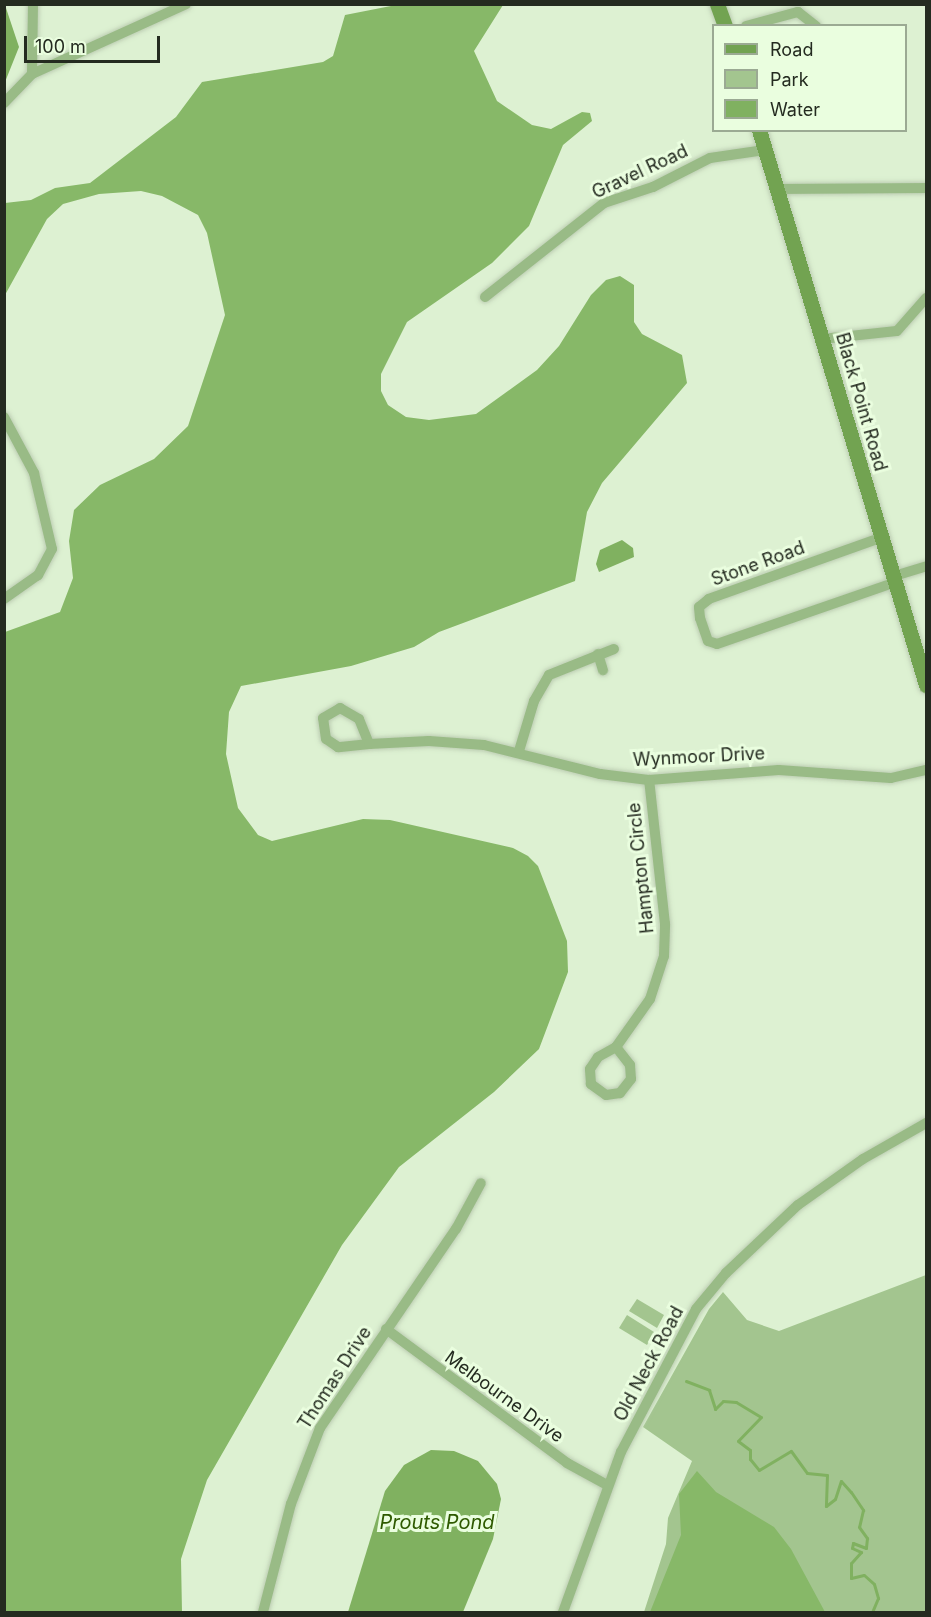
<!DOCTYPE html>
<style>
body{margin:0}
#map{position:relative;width:931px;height:1617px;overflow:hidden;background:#ddf1d2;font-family:Inter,sans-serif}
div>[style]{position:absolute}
.green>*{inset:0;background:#a3c58f}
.forest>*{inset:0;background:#87b868}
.water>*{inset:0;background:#80b160}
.stream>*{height:3px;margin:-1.5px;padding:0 1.5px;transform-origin:1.5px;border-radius:1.5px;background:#80b160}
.roads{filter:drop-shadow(0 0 2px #bccdb2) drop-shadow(0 0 2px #bccdb2)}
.street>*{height:10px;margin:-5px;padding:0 5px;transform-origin:5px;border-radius:5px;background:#99bb86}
.secondary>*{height:15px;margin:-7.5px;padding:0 7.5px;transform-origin:7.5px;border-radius:7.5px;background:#72a351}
span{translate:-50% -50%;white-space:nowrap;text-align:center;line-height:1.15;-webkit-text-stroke:6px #eafedf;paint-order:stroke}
.street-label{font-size:18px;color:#242b20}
.water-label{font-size:20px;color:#2e5a00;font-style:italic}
.frame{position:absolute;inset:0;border:6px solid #242b20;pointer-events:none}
.legend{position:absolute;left:712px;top:24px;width:195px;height:108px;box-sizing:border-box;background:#eafedf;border:2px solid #9baa93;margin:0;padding:8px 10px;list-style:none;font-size:18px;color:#242b20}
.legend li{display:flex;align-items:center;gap:12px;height:30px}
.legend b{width:30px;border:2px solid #9baa93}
.scale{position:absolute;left:24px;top:36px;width:136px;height:27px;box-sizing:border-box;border:3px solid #242b20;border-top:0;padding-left:8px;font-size:18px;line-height:21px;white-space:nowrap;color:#242b20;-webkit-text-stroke:4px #eafedf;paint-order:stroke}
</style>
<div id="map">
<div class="green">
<i style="clip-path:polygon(926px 1275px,926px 1612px,644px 1612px,666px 1544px,668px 1518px,692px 1461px,643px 1427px,709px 1309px,723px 1292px,747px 1320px,779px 1331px)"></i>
<i style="clip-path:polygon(637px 1299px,664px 1315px,657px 1328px,629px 1311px)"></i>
<i style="clip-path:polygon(627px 1315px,654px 1332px,647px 1345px,619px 1328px)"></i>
</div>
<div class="forest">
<i style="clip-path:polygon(396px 5px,503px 5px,474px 51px,497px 101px,532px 125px,551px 129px,582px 112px,590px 113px,592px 121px,563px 145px,529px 226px,492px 263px,407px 322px,381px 374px,381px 391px,388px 405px,406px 417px,429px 420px,476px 414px,537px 370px,559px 346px,591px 295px,606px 280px,620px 276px,634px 285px,634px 322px,642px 334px,682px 355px,687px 383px,602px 483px,587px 512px,575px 581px,439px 632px,414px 647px,351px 666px,241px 686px,229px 712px,226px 754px,238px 808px,258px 835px,272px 841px,363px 819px,390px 820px,513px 848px,528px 856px,538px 866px,567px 941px,568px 972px,539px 1049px,494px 1092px,399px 1167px,342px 1245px,207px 1480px,181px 1559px,182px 1612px,5px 1612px,5px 632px,60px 612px,73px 578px,69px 541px,74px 510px,100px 485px,154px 459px,188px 426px,225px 315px,207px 233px,198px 215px,162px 196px,141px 191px,99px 194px,63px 204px,47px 219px,5px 295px,5px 203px,31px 200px,55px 188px,90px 183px,176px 117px,202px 82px,323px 62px,333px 56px,345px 15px)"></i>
<i style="clip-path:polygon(697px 1471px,716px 1492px,774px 1527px,791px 1549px,825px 1612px,650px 1612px,681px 1535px,679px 1494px)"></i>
</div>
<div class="water">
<i style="clip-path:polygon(5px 5px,19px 47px,5px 82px,4px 82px)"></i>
<i style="clip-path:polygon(622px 540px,633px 548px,634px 557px,599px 572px,596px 564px,600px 550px)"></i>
<i style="clip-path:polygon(431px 1450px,454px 1451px,478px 1461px,497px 1484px,501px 1499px,493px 1539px,463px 1612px,348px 1612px,385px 1491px,404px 1465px)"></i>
</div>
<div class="stream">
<i style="left:686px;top:1381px;width:25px;rotate:21deg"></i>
<i style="left:709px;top:1390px;width:20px;rotate:72deg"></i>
<i style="left:715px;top:1409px;width:11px;rotate:-45deg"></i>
<i style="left:723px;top:1401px;width:13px;rotate:4deg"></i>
<i style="left:736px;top:1402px;width:29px;rotate:31deg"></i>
<i style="left:761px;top:1417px;width:33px;rotate:134deg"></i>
<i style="left:738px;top:1441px;width:15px;rotate:37deg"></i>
<i style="left:750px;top:1450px;width:9px;rotate:90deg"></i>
<i style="left:750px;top:1459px;width:14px;rotate:51deg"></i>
<i style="left:759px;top:1470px;width:37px;rotate:-31deg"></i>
<i style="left:791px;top:1451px;width:27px;rotate:54deg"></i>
<i style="left:807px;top:1473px;width:20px;rotate:6deg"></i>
<i style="left:827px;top:1475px;width:31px;rotate:92deg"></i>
<i style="left:826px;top:1506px;width:11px;rotate:-38deg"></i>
<i style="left:835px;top:1499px;width:19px;rotate:-72deg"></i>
<i style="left:841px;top:1481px;width:15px;rotate:48deg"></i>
<i style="left:851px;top:1492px;width:22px;rotate:56deg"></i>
<i style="left:863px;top:1510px;width:17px;rotate:103deg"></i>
<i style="left:859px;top:1527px;width:14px;rotate:54deg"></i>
<i style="left:867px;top:1538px;width:10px;rotate:96deg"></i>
<i style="left:866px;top:1548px;width:14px;rotate:-159deg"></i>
<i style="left:853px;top:1543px;width:5px;rotate:101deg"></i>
<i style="left:852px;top:1548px;width:10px;rotate:24deg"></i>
<i style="left:861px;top:1552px;width:15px;rotate:132deg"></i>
<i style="left:851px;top:1563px;width:15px;rotate:90deg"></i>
<i style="left:851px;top:1578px;width:13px;rotate:-13deg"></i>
<i style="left:864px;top:1575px;width:13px;rotate:42deg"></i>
<i style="left:874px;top:1584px;width:15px;rotate:74deg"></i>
<i style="left:878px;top:1598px;width:15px;rotate:113deg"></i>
</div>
<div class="roads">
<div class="street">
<i style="left:746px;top:26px;width:54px;rotate:-15.1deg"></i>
<i style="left:798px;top:12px;width:23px;rotate:38deg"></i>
<i style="left:32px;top:74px;width:169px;rotate:-24.4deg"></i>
<i style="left:4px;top:103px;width:40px;rotate:-46deg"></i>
<i style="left:32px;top:74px;width:70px;rotate:-89.2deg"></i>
<i style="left:777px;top:189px;width:149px;rotate:-0.4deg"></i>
<i style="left:485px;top:297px;width:152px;rotate:-38.3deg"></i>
<i style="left:604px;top:203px;width:52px;rotate:-18.1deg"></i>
<i style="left:653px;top:187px;width:64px;rotate:-27deg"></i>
<i style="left:710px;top:158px;width:55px;rotate:-8.4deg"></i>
<i style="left:822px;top:339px;width:75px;rotate:-6.1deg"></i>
<i style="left:897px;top:331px;width:44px;rotate:-48.7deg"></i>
<i style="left:4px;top:417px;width:64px;rotate:61.8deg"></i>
<i style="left:34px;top:473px;width:78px;rotate:76.7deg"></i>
<i style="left:52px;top:549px;width:30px;rotate:118deg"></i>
<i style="left:38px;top:575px;width:42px;rotate:144.8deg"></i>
<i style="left:880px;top:538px;width:182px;rotate:160.4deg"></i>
<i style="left:709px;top:599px;width:13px;rotate:141deg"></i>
<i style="left:699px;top:607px;width:11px;rotate:85deg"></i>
<i style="left:700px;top:618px;width:24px;rotate:71deg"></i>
<i style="left:708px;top:641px;width:9px;rotate:18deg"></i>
<i style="left:717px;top:644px;width:186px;rotate:-19.1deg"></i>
<i style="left:891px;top:577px;width:37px;rotate:-17deg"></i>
<i style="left:598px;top:654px;width:17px;rotate:73deg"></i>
<i style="left:340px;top:708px;width:22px;rotate:30deg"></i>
<i style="left:359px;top:719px;width:27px;rotate:68deg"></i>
<i style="left:369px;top:744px;width:31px;rotate:174deg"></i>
<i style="left:338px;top:747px;width:14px;rotate:-146deg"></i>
<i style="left:326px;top:739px;width:21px;rotate:-98deg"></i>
<i style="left:323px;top:718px;width:20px;rotate:-30deg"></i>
<i style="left:369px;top:744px;width:60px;rotate:-2.9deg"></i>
<i style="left:429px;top:741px;width:55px;rotate:4.2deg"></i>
<i style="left:484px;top:745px;width:120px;rotate:14deg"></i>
<i style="left:600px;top:774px;width:49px;rotate:7deg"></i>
<i style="left:649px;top:780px;width:130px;rotate:-4.4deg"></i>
<i style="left:779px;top:770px;width:112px;rotate:4.1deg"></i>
<i style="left:891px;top:778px;width:36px;rotate:-13deg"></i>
<i style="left:519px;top:751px;width:52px;rotate:-73.3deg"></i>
<i style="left:534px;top:701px;width:30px;rotate:-60deg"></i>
<i style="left:549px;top:675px;width:70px;rotate:-21.8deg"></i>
<i style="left:616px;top:1047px;width:59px;rotate:-54.7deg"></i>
<i style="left:650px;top:999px;width:45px;rotate:-72deg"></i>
<i style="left:664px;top:956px;width:32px;rotate:-88deg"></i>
<i style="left:665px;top:924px;width:145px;rotate:-96.3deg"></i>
<i style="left:616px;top:1047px;width:23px;rotate:52deg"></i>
<i style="left:630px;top:1065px;width:14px;rotate:86deg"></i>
<i style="left:631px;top:1079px;width:18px;rotate:128deg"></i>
<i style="left:620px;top:1093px;width:14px;rotate:172deg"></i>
<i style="left:606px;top:1095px;width:19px;rotate:-144deg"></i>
<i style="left:591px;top:1084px;width:15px;rotate:-94deg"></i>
<i style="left:590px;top:1069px;width:14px;rotate:-56deg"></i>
<i style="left:598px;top:1057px;width:21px;rotate:-29deg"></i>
<i style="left:386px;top:1329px;width:225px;rotate:36.5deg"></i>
<i style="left:567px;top:1463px;width:46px;rotate:28.8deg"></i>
<i style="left:263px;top:1612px;width:112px;rotate:-75.5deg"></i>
<i style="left:291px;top:1504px;width:81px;rotate:-69.1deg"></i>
<i style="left:320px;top:1428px;width:241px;rotate:-55.7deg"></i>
<i style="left:456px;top:1229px;width:52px;rotate:-61.5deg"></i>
<i style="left:563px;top:1612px;width:170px;rotate:-70.1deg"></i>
<i style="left:621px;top:1452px;width:161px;rotate:-62.3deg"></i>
<i style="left:696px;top:1309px;width:47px;rotate:-50.2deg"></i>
<i style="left:726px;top:1273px;width:99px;rotate:-43.4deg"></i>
<i style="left:798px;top:1205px;width:80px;rotate:-35.3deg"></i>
<i style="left:863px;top:1159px;width:73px;rotate:-29.7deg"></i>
</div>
<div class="secondary">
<i style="left:717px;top:4px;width:23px;rotate:70deg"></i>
<i style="left:759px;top:130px;width:580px;rotate:73.25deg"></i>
</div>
</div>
<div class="street-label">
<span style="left:640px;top:172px;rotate:-25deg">Gravel Road</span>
<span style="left:861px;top:402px;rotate:74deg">Black Point Road</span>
<span style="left:758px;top:564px;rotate:-20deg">Stone Road</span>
<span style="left:699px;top:757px;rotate:-3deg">Wynmoor Drive</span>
<span style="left:641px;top:868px;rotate:-96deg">Hampton Circle</span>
<span style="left:649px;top:1364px;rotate:-62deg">Old Neck Road</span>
<span style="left:335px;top:1378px;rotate:-57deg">Thomas Drive</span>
<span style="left:504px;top:1397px;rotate:36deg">Melbourne Drive</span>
</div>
<div class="water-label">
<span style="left:437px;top:1522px">Prouts Pond</span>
</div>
<div class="frame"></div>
<ul class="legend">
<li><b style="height:8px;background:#72a351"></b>Road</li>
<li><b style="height:16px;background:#a3c58f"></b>Park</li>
<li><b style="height:16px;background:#80b160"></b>Water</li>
</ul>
<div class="scale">100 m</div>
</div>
